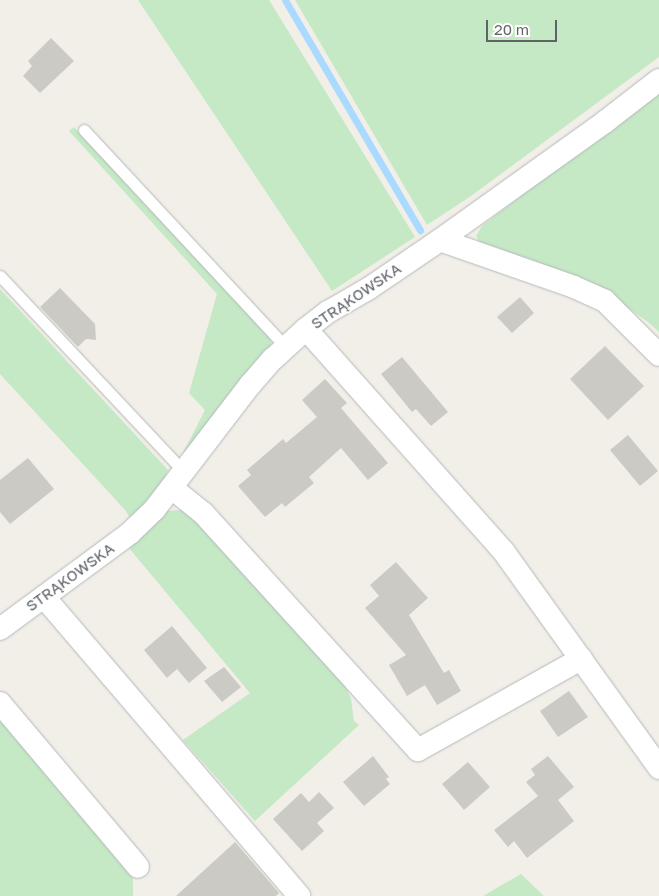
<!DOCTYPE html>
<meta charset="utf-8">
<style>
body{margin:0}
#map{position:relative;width:659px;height:896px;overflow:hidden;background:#f1efe8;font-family:"Golos Text",sans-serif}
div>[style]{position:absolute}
.green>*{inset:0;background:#c5e8c5}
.stream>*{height:7px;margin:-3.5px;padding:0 3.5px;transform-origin:3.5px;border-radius:3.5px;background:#aadaff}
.building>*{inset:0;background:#cccac5}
.roads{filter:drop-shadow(0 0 1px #b5b8bc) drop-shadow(0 0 1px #b5b8bc)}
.lane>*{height:11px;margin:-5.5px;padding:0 5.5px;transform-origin:5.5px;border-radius:5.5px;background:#fff}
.street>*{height:22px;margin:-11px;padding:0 11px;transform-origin:11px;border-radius:11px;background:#fff}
span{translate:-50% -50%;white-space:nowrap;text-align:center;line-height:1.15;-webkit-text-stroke:4px #fff;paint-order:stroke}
.street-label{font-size:15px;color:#5f6368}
.scale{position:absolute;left:486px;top:20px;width:71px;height:22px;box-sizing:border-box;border:2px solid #5f6368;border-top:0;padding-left:6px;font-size:15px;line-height:18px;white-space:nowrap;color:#5f6368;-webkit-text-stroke:4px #fff;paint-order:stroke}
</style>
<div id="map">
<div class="green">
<i style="clip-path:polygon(138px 0,269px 0,415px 237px,332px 291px)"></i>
<i style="clip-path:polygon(295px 0,659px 0,659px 57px,471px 196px,427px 225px)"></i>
<i style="clip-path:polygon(659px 88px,659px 332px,648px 322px,597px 286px,482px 246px,476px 236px,482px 226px,523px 194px)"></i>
<i style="clip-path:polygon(74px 127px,271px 338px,272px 350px,251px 367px,193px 449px,182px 455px,205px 410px,189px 393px,217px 294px,69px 131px)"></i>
<i style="clip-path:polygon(0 289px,168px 470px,163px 484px,131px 520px,126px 511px,0 374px)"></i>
<i style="clip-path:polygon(183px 510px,199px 518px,344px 683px,351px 699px,354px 721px,359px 725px,255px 821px,183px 740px,250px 693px,129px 548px,167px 511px)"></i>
<i style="clip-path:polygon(0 717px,133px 878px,133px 896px,0 896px)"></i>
<i style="clip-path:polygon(521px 874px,544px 896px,483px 896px)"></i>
</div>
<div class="stream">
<i style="left:285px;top:0;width:267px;rotate:59.6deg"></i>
</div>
<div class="building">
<i style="clip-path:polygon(51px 38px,74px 61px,40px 93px,23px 76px,32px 66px,28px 61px)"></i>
<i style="clip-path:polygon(60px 288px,95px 324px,96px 340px,86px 339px,78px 347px,40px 307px)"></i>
<i style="clip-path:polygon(520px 297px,534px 313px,512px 333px,497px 317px)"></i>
<i style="clip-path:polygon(605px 346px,644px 386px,608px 420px,570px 379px)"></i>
<i style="clip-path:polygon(402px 357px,448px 412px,431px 426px,416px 409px,412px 412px,381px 374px)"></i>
<i style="clip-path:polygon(325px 379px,347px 403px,341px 408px,388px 463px,368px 480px,341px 448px,309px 477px,314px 483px,285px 507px,282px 503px,265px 517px,238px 486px,251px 475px,247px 470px,283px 439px,286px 443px,317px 417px,302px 400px)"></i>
<i style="clip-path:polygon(628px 435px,658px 471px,640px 486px,610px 450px)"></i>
<i style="clip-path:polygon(28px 458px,54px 489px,10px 524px,0 512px,0 480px)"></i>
<i style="clip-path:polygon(396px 562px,428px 598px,409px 615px,444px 673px,449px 670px,461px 691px,437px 705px,425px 685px,407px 696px,389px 665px,406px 655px,365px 608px,379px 596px,370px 585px)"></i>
<i style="clip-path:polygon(172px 626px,207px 668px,189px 683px,177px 669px,167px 678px,144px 650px)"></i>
<i style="clip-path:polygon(224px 667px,241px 687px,222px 702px,204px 681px)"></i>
<i style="clip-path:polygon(569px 691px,588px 717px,558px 737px,540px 711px)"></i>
<i style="clip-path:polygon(373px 756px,389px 777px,386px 779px,390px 784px,364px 806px,343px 782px)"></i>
<i style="clip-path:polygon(548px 756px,574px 787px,558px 800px,574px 821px,527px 858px,514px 841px,508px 847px,494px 830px,538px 796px,526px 782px,535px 775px,531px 769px)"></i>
<i style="clip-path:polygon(468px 762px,490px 787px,464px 810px,442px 784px)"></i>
<i style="clip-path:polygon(319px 792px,334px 808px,317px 823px,324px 831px,302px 851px,273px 819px,301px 793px,309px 802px)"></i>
<i style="clip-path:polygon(235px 842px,279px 893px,276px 896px,176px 896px)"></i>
</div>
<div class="roads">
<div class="lane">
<i style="left:84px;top:130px;width:296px;rotate:47.1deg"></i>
<i style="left:0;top:276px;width:269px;rotate:46.8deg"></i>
</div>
<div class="street">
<i style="left:440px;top:240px;width:142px;rotate:19.3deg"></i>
<i style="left:574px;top:287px;width:34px;rotate:24deg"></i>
<i style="left:605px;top:301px;width:76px;rotate:45deg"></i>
<i style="left:306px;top:329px;width:298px;rotate:48.4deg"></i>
<i style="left:504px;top:552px;width:266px;rotate:54.3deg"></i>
<i style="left:172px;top:488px;width:40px;rotate:39deg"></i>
<i style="left:203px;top:513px;width:320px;rotate:47.8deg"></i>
<i style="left:418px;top:750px;width:187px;rotate:-29.2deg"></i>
<i style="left:44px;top:597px;width:393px;rotate:49.5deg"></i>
<i style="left:0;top:629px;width:162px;rotate:-36.4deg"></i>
<i style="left:130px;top:533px;width:33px;rotate:-44deg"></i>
<i style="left:154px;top:510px;width:158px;rotate:-52.5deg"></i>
<i style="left:250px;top:385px;width:35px;rotate:-49deg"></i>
<i style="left:273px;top:359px;width:45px;rotate:-42.3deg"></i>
<i style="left:306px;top:329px;width:28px;rotate:-38deg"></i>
<i style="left:328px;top:312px;width:46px;rotate:-29.9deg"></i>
<i style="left:368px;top:289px;width:87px;rotate:-34.2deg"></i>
<i style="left:440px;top:240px;width:204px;rotate:-35.6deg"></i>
<i style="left:606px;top:121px;width:67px;rotate:-37.7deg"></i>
<i style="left:0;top:703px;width:214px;rotate:49.9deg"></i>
</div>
</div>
<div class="street-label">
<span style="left:356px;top:296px;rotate:-34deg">STRĄKOWSKA</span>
<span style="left:70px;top:577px;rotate:-36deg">STRĄKOWSKA</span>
</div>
<div class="scale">20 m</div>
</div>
